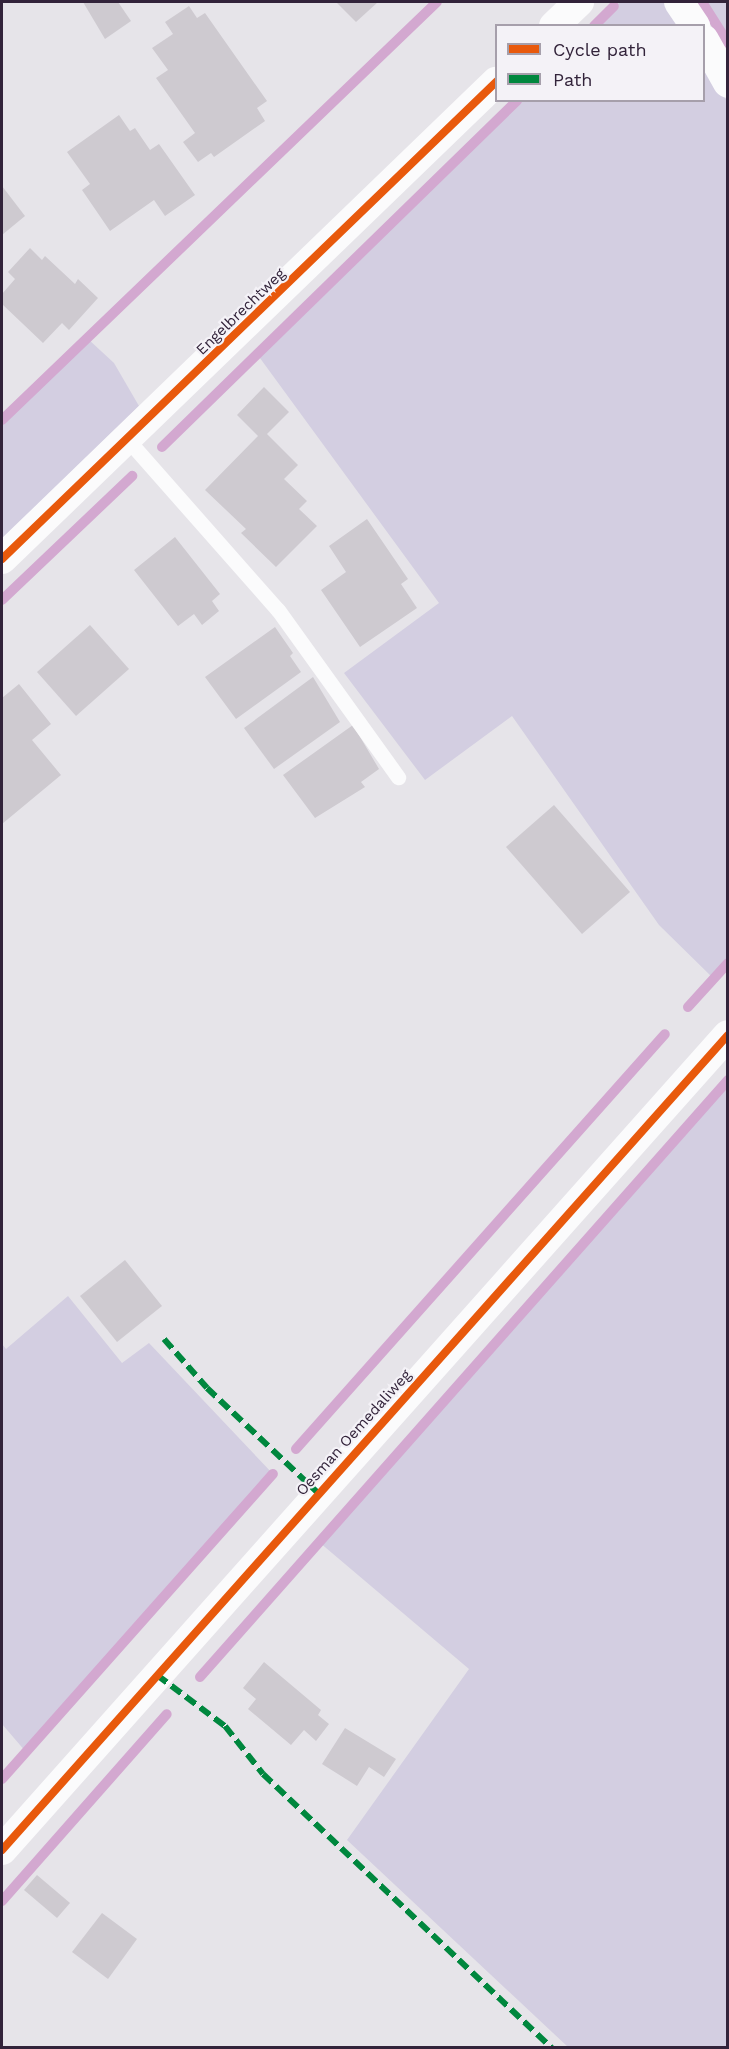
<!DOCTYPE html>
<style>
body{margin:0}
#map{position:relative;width:729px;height:2049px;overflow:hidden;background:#e6e4e9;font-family:"Work Sans",sans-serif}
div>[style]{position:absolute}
.green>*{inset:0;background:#d3cee1}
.stream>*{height:10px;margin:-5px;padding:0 5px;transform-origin:5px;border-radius:5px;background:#d3a8d0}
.building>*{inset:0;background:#cecad0}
.lane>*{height:15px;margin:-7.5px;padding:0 7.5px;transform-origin:7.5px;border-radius:7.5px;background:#fbfbfc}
.street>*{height:30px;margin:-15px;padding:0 15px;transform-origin:15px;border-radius:15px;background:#fbfbfc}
.quiet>*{height:6px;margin-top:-3px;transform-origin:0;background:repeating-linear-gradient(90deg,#00873e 0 12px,transparent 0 18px)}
.cycleway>*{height:8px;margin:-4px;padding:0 4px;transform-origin:4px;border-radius:4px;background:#e8590c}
span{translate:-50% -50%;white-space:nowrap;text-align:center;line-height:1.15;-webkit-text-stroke:4.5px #f4f2f7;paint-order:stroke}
.street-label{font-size:15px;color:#32233a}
.frame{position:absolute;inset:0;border:3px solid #32233a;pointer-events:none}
.legend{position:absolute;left:495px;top:24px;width:210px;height:78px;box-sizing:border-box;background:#f4f2f7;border:2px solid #a69fab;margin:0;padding:8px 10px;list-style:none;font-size:18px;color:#32233a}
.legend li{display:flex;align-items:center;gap:12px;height:30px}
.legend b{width:30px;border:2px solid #a69fab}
</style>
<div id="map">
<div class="green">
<i style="clip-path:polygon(620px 2px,663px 2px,685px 26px,594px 26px)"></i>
<i style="clip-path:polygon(702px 2px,727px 2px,727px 43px)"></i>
<i style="clip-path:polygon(704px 60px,728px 103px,728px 963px,714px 979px,659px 925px,512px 716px,425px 780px,344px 673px,439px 603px,257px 354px,517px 101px,704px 100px)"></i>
<i style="clip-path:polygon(88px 339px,114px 363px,139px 406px,2px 539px,2px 420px)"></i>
<i style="clip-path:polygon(727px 1080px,727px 2047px,568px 2047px,347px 1840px,469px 1669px,319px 1542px)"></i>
<i style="clip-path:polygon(68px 1296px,122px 1363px,149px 1343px,273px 1474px,26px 1752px,2px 1724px,2px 1344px,6px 1349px)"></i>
</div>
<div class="stream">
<i style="left:702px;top:2px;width:49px;rotate:57.6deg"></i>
<i style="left:594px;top:26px;width:28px;rotate:-45deg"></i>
<i style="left:2px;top:420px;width:603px;rotate:-43.86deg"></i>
<i style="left:162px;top:447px;width:496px;rotate:-44.3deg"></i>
<i style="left:2px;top:600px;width:180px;rotate:-43.6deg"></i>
<i style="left:688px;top:1007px;width:59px;rotate:-47.7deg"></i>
<i style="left:296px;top:1449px;width:555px;rotate:-48.36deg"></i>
<i style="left:200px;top:1677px;width:797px;rotate:-48.51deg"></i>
<i style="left:2px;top:1779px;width:408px;rotate:-48.4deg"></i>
<i style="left:2px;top:1901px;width:249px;rotate:-48.6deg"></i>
</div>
<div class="building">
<i style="clip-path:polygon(83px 2px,118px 2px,131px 21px,105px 39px)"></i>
<i style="clip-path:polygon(336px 2px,378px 2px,356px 22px)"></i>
<i style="clip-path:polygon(189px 6px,197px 18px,205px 13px,267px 101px,257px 108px,265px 121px,214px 157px,211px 153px,198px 162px,183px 142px,195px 133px,156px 78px,168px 70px,152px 48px,173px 34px,165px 22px)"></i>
<i style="clip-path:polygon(119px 115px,130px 131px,135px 128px,150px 150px,159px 144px,195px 195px,165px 216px,154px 200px,110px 231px,82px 190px,90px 184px,67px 152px)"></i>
<i style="clip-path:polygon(2px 186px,25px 216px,2px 235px)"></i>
<i style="clip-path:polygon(30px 248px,42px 260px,45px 256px,75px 284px,78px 279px,98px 298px,69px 330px,62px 323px,43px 343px,2px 304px,2px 294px,15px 279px,8px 272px)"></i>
<i style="clip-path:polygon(264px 387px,289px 412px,267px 434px,298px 465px,284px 479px,307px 501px,299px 509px,317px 526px,276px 567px,241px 533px,246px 529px,205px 490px,258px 436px,237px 415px)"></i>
<i style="clip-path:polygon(367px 519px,408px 579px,401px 584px,417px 608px,360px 647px,321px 590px,346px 572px,329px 546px)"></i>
<i style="clip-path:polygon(175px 537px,220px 594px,212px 601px,219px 611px,202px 625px,194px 614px,178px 626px,134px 570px)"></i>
<i style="clip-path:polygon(90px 625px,129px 669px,76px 716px,37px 672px)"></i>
<i style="clip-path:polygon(275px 627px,293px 653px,290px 656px,301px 672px,236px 719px,205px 677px)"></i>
<i style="clip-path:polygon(313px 677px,340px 722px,274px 769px,244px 728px)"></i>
<i style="clip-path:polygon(19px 684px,51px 724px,32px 740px,61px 775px,2px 824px,2px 698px)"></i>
<i style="clip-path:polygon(353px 725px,379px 769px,361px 782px,365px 787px,315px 818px,283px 775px)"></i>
<i style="clip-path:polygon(554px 805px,630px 892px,582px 934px,506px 847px)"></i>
<i style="clip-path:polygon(125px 1260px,162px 1306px,117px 1342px,80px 1296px)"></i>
<i style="clip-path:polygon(264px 1662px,321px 1710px,318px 1715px,329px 1724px,316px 1741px,304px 1730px,291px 1745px,248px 1709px,256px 1699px,243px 1688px)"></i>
<i style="clip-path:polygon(345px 1728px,396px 1759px,384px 1777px,369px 1767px,357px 1786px,322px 1764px)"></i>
<i style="clip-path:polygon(37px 1875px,70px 1903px,57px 1918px,24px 1890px)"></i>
<i style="clip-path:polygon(102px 1913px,137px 1939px,108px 1979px,72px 1952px)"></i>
</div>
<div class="lane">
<i style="left:127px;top:439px;width:228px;rotate:48.6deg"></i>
<i style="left:278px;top:610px;width:206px;rotate:54.3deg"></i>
</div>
<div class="street">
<i style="left:679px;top:2px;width:29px;rotate:56deg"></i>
<i style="left:554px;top:26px;width:35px;rotate:-44deg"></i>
<i style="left:704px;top:40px;width:49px;rotate:60.8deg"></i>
<i style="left:2px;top:559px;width:687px;rotate:-44deg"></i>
<i style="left:2px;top:1850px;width:1091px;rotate:-48.31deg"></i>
</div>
<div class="quiet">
<i style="left:164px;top:1339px;width:65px;rotate:48.7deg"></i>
<i style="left:207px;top:1388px;width:153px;rotate:43.4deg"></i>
<i style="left:157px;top:1675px;width:85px;rotate:36.9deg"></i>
<i style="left:225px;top:1726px;width:61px;rotate:51.6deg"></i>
<i style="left:263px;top:1774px;width:398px;rotate:43.5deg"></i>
</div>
<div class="cycleway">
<i style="left:2px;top:559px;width:687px;rotate:-44deg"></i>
<i style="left:2px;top:1850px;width:1091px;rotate:-48.31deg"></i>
</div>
<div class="street-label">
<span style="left:241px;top:312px;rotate:-44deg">Engelbrechtweg</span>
<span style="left:354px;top:1433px;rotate:-48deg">Oesman Oemedaliweg</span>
</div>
<div class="frame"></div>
<ul class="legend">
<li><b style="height:8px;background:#e8590c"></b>Cycle path</li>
<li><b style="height:8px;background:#00873e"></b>Path</li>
</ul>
</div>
